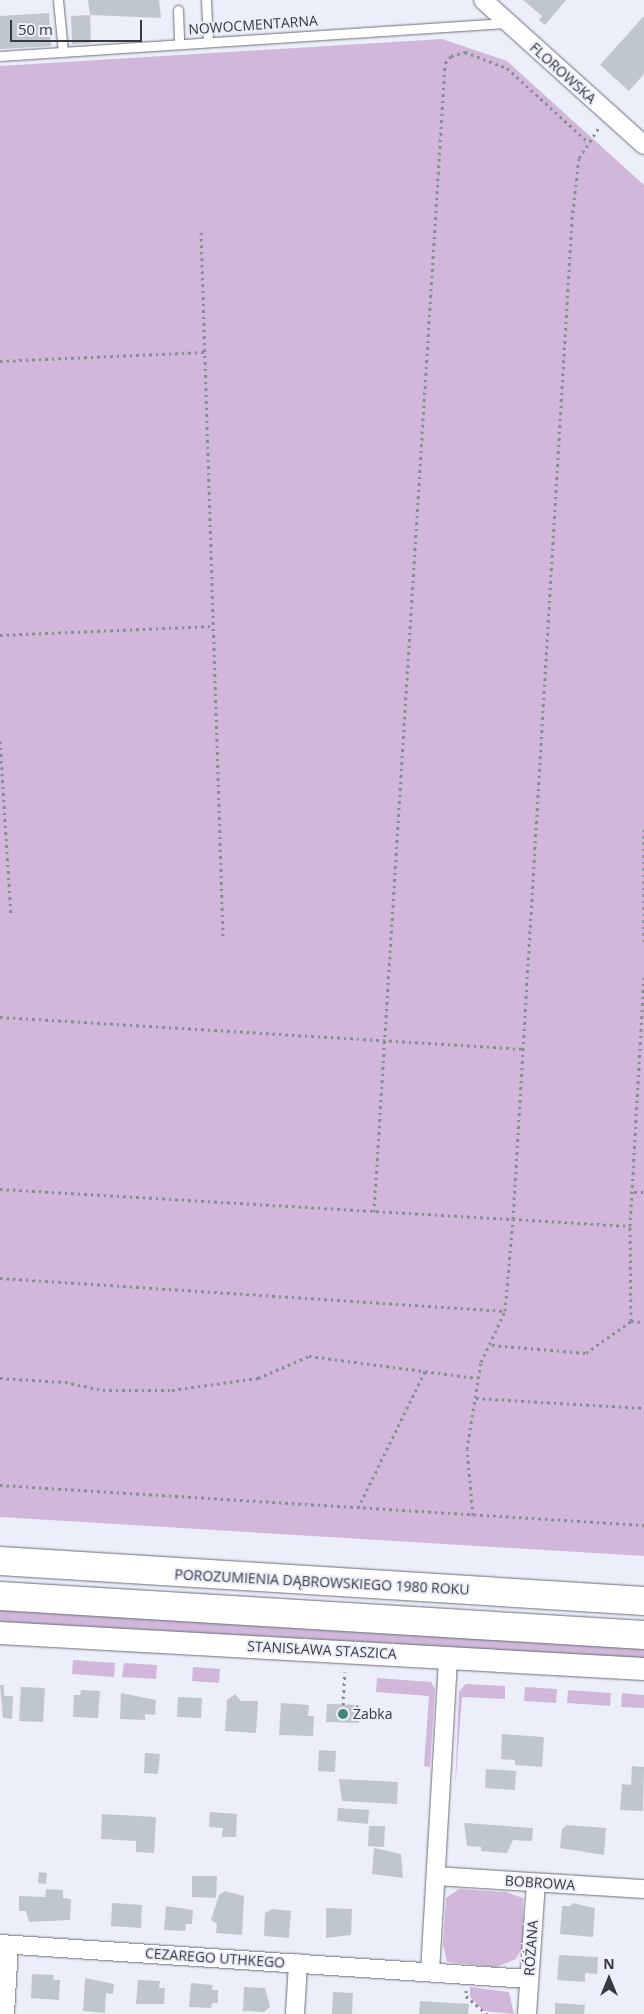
<!DOCTYPE html>
<meta charset="utf-8">
<style>
body{margin:0}
#map{position:relative;width:644px;height:2014px;overflow:hidden;background:#eceffa;font-family:"Open Sans",sans-serif}
div>[style]{position:absolute}
.green>*{inset:0;background:#d1b8da}
.building>*{inset:0;background:#bfc6d0}
.path>*{height:3px;margin-top:-1.5px;transform-origin:0;background:repeating-linear-gradient(90deg,#8a8c94 0 2.5px,transparent 0 6.5px)}
.roads{filter:drop-shadow(0 0 1px #6c6e78) drop-shadow(0 0 1px #6c6e78)}
.service>*{height:9px;margin:-4.5px;padding:0 4.5px;transform-origin:4.5px;border-radius:4.5px;background:#fff}
.minor>*{height:18px;margin:-9px;padding:0 9px;transform-origin:9px;border-radius:9px;background:#fff}
.tertiary>*{height:22px;margin:-11px;padding:0 11px;transform-origin:11px;border-radius:11px;background:#fff}
.primary>*{height:28px;margin:-14px;padding:0 14px;transform-origin:14px;border-radius:14px;background:#fff}
.dots>*{width:14px;height:14px;translate:-50% -50%;box-sizing:border-box;border:2px solid #eceffa;border-radius:50%}
span{translate:-50% -50%;white-space:nowrap;text-align:center;line-height:1.15;-webkit-text-stroke:4px #eceffa;paint-order:stroke}
.street-label{font-size:14px;color:#38393e}
.poi-label{font-size:14px;color:#38393e}
.left{translate:0 -50%;text-align:left}
.north{position:absolute;left:584px;top:1954px;width:50px;height:50px;-webkit-text-stroke:4px #eceffa;paint-order:stroke;rotate:0deg;font-size:14px;font-weight:700;line-height:20px;text-align:center;color:#38393e}
.north::after{content:'';display:block;margin:auto;width:18px;height:22px;background:#38393e;clip-path:polygon(50% 0,100% 100%,50% 72%,0 100%)}
.scale{position:absolute;left:10px;top:20px;width:132px;height:22px;box-sizing:border-box;border:2px solid #38393e;border-top:0;padding-left:6px;font-size:15px;line-height:18px;white-space:nowrap;color:#38393e;-webkit-text-stroke:4px #eceffa;paint-order:stroke}
</style>
<div id="map">
<div class="green">
<i style="clip-path:polygon(442px 39px,507px 61px,644px 185px,644px 1556px,0 1517px,0 66px)"></i>
<i style="clip-path:polygon(0 1608px,644px 1646px,644px 1660px,0 1623px)"></i>
<i style="clip-path:polygon(73px 1660px,115px 1663px,114px 1677px,72px 1674px)"></i>
<i style="clip-path:polygon(124px 1663px,157px 1665px,156px 1679px,122px 1677px)"></i>
<i style="clip-path:polygon(193px 1667px,220px 1669px,219px 1683px,192px 1681px)"></i>
<i style="clip-path:polygon(377px 1678px,431px 1682px,435px 1689px,430px 1767px,424px 1766px,429px 1696px,376px 1692px)"></i>
<i style="clip-path:polygon(466px 1684px,505px 1686px,505px 1699px,462px 1697px,455px 1790px,459px 1691px)"></i>
<i style="clip-path:polygon(525px 1687px,557px 1689px,556px 1703px,524px 1701px)"></i>
<i style="clip-path:polygon(568px 1690px,611px 1693px,610px 1706px,567px 1703px)"></i>
<i style="clip-path:polygon(622px 1693px,644px 1695px,644px 1708px,621px 1707px)"></i>
<i style="clip-path:polygon(459px 1889px,506px 1892px,523px 1898px,524px 1944px,516px 1959px,496px 1967px,447px 1962px,443px 1944px,446px 1898px)"></i>
<i style="clip-path:polygon(470px 1987px,509px 1992px,514px 2014px,484px 2011px,470px 1997px)"></i>
</div>
<div class="building">
<i style="clip-path:polygon(88px 0,159px 0,161px 18px,90px 15px)"></i>
<i style="clip-path:polygon(523px 0,566px 0,545px 25px,539px 20px,542px 16px)"></i>
<i style="clip-path:polygon(49px 13px,51px 46px,0 49px,0 16px)"></i>
<i style="clip-path:polygon(90px 15px,91px 43px,72px 44px,71px 16px)"></i>
<i style="clip-path:polygon(644px 16px,644px 74px,629px 91px,600px 65px)"></i>
<i style="clip-path:polygon(0 1685px,4px 1685px,4px 1696px,13px 1696px,12px 1719px,3px 1718px)"></i>
<i style="clip-path:polygon(21px 1687px,45px 1688px,43px 1722px,19px 1721px)"></i>
<i style="clip-path:polygon(81px 1690px,100px 1691px,98px 1718px,73px 1717px,74px 1695px,80px 1695px)"></i>
<i style="clip-path:polygon(121px 1693px,156px 1700px,155px 1715px,145px 1714px,145px 1720px,120px 1719px)"></i>
<i style="clip-path:polygon(235px 1694px,241px 1701px,258px 1701px,256px 1733px,225px 1731px,227px 1700px)"></i>
<i style="clip-path:polygon(178px 1697px,202px 1698px,201px 1718px,177px 1717px)"></i>
<i style="clip-path:polygon(281px 1703px,309px 1705px,308px 1716px,314px 1716px,313px 1736px,279px 1735px)"></i>
<i style="clip-path:polygon(327px 1704px,360px 1705px,359px 1723px,326px 1722px)"></i>
<i style="clip-path:polygon(502px 1734px,544px 1737px,542px 1767px,515px 1765px,515px 1760px,501px 1759px)"></i>
<i style="clip-path:polygon(319px 1750px,336px 1751px,335px 1772px,318px 1771px)"></i>
<i style="clip-path:polygon(145px 1753px,160px 1754px,158px 1774px,144px 1773px)"></i>
<i style="clip-path:polygon(632px 1766px,644px 1767px,643px 1811px,620px 1810px,622px 1784px,631px 1785px)"></i>
<i style="clip-path:polygon(486px 1769px,516px 1771px,515px 1790px,485px 1788px)"></i>
<i style="clip-path:polygon(339px 1779px,398px 1782px,397px 1804px,342px 1801px)"></i>
<i style="clip-path:polygon(338px 1808px,369px 1810px,368px 1824px,337px 1821px)"></i>
<i style="clip-path:polygon(210px 1812px,237px 1814px,236px 1837px,222px 1837px,223px 1828px,209px 1827px)"></i>
<i style="clip-path:polygon(102px 1814px,156px 1817px,154px 1853px,136px 1852px,136px 1841px,101px 1839px)"></i>
<i style="clip-path:polygon(464px 1823px,533px 1828px,532px 1841px,513px 1840px,507px 1853px,481px 1851px,481px 1847px,467px 1846px)"></i>
<i style="clip-path:polygon(567px 1825px,606px 1828px,604px 1855px,560px 1848px,562px 1829px)"></i>
<i style="clip-path:polygon(369px 1826px,385px 1826px,384px 1847px,368px 1846px)"></i>
<i style="clip-path:polygon(374px 1848px,401px 1854px,403px 1878px,372px 1874px)"></i>
<i style="clip-path:polygon(39px 1872px,47px 1873px,46px 1884px,38px 1883px)"></i>
<i style="clip-path:polygon(192px 1876px,217px 1876px,216px 1898px,192px 1897px)"></i>
<i style="clip-path:polygon(46px 1889px,63px 1890px,63px 1898px,71px 1899px,70px 1920px,29px 1922px,26px 1911px,19px 1911px,19px 1896px,45px 1897px)"></i>
<i style="clip-path:polygon(225px 1891px,244px 1896px,242px 1935px,216px 1933px,217px 1924px,211px 1920px,219px 1895px)"></i>
<i style="clip-path:polygon(112px 1903px,142px 1905px,141px 1928px,111px 1926px)"></i>
<i style="clip-path:polygon(572px 1903px,595px 1908px,593px 1937px,560px 1934px,562px 1906px,571px 1906px)"></i>
<i style="clip-path:polygon(166px 1906px,193px 1910px,192px 1924px,186px 1924px,185px 1931px,164px 1930px)"></i>
<i style="clip-path:polygon(326px 1908px,352px 1909px,351px 1935px,326px 1938px)"></i>
<i style="clip-path:polygon(272px 1909px,291px 1911px,289px 1938px,264px 1936px,265px 1913px)"></i>
<i style="clip-path:polygon(559px 1955px,598px 1957px,597px 1974px,585px 1973px,585px 1982px,557px 1980px)"></i>
<i style="clip-path:polygon(32px 1974px,54px 1975px,53px 1980px,60px 1980px,59px 2000px,31px 1998px)"></i>
<i style="clip-path:polygon(85px 1978px,114px 1984px,113px 1994px,106px 1993px,105px 2013px,83px 2011px)"></i>
<i style="clip-path:polygon(138px 1980px,160px 1981px,159px 1988px,165px 1988px,164px 2004px,136px 2004px)"></i>
<i style="clip-path:polygon(191px 1983px,213px 1985px,212px 1990px,218px 1990px,218px 2003px,212px 2003px,211px 2008px,189px 2007px)"></i>
<i style="clip-path:polygon(244px 1987px,265px 1988px,270px 2007px,264px 2012px,243px 2011px)"></i>
<i style="clip-path:polygon(333px 1992px,353px 1993px,352px 2014px,332px 2014px)"></i>
<i style="clip-path:polygon(420px 2001px,469px 2004px,468px 2014px,419px 2014px)"></i>
<i style="clip-path:polygon(555px 2003px,585px 2005px,584px 2014px,555px 2014px)"></i>
</div>
<div class="path">
<i style="left:201px;top:232px;width:704px;rotate:88.21deg"></i>
<i style="left:0;top:361px;width:205px;rotate:-2.5deg"></i>
<i style="left:0;top:635px;width:214px;rotate:-2.4deg"></i>
<i style="left:0;top:741px;width:174px;rotate:86.4deg"></i>
<i style="left:644px;top:829px;width:115px;rotate:90deg"></i>
<i style="left:0;top:1017px;width:525px;rotate:3.49deg"></i>
<i style="left:0;top:1189px;width:631px;rotate:3.36deg"></i>
<i style="left:634px;top:1192px;width:10px"></i>
<i style="left:374px;top:1212px;width:1151px;rotate:-86.46deg"></i>
<i style="left:445px;top:63px;width:9px;rotate:-49deg"></i>
<i style="left:451px;top:56px;width:15px;rotate:-16deg"></i>
<i style="left:465px;top:52px;width:45px;rotate:20.9deg"></i>
<i style="left:507px;top:68px;width:108px;rotate:42.4deg"></i>
<i style="left:0;top:1278px;width:506px;rotate:3.74deg"></i>
<i style="left:631px;top:1321px;width:95px;rotate:-90.6deg"></i>
<i style="left:630px;top:1226px;width:249px;rotate:-86.8deg"></i>
<i style="left:492px;top:1345px;width:94px;rotate:4.9deg"></i>
<i style="left:586px;top:1353px;width:55px;rotate:-35.4deg"></i>
<i style="left:631px;top:1321px;width:13px;rotate:4deg"></i>
<i style="left:0;top:1378px;width:65px;rotate:3.5deg"></i>
<i style="left:65px;top:1382px;width:39px;rotate:12deg"></i>
<i style="left:103px;top:1390px;width:69px"></i>
<i style="left:172px;top:1390px;width:87px;rotate:-7.9deg"></i>
<i style="left:258px;top:1378px;width:56px;rotate:-23.3deg"></i>
<i style="left:309px;top:1356px;width:169px;rotate:7.5deg"></i>
<i style="left:476px;top:1398px;width:168px;rotate:3.4deg"></i>
<i style="left:0;top:1485px;width:645px;rotate:3.55deg"></i>
<i style="left:358px;top:1508px;width:153px;rotate:-63.9deg"></i>
<i style="left:473px;top:1515px;width:66px;rotate:-95.2deg"></i>
<i style="left:467px;top:1449px;width:88px;rotate:-80.9deg"></i>
<i style="left:481px;top:1362px;width:56px;rotate:-64.8deg"></i>
<i style="left:505px;top:1311px;width:92px;rotate:-85deg"></i>
<i style="left:513px;top:1219px;width:1002px;rotate:-86.62deg"></i>
<i style="left:572px;top:219px;width:61px;rotate:-83.5deg"></i>
<i style="left:579px;top:158px;width:37px;rotate:-57deg"></i>
<i style="left:343px;top:1705px;width:33px;rotate:-87deg"></i>
<i style="left:466px;top:1990px;width:6px;rotate:90deg"></i>
<i style="left:466px;top:1996px;width:28px;rotate:41deg"></i>
</div>
<div class="roads">
<div class="service">
<i style="left:58px;top:0;width:52px;rotate:84.5deg"></i>
<i style="left:206px;top:0;width:42px;rotate:87.3deg"></i>
<i style="left:178px;top:10px;width:34px;rotate:88deg"></i>
<i style="left:0;top:56px;width:507px;rotate:-3.73deg"></i>
</div>
<div class="minor">
<i style="left:483px;top:0;width:217px;rotate:42deg"></i>
<i style="left:436px;top:1876px;width:208px;rotate:3.6deg"></i>
<i style="left:0;top:1944px;width:530px;rotate:3.79deg"></i>
<i style="left:430px;top:1972px;width:315px;rotate:-86.7deg"></i>
<i style="left:5px;top:2014px;width:69px;rotate:-86.7deg"></i>
<i style="left:295px;top:2014px;width:51px;rotate:-86.6deg"></i>
<i style="left:527px;top:2014px;width:131px;rotate:-86.1deg"></i>
</div>
<div class="tertiary">
<i style="left:0;top:1633px;width:645px;rotate:3.2deg"></i>
</div>
<div class="primary">
<i style="left:0;top:1561px;width:645px;rotate:3.55deg"></i>
<i style="left:0;top:1596px;width:645px;rotate:3.47deg"></i>
</div>
</div>
<div class="dots">
<i style="left:343px;top:1714px;background:#438679"></i>
</div>
<div class="street-label">
<span style="left:253px;top:25px;rotate:-4deg">NOWOCMENTARNA</span>
<span style="left:563px;top:73px;rotate:42deg">FLOROWSKA</span>
<span style="left:322px;top:1582px;rotate:3deg">POROZUMIENIA DĄBROWSKIEGO 1980 ROKU</span>
<span style="left:322px;top:1650px;rotate:3deg">STANISŁAWA STASZICA</span>
<span style="left:540px;top:1883px;rotate:4deg">BOBROWA</span>
<span style="left:531px;top:1948px;rotate:-86deg">RÓŻANA</span>
<span style="left:215px;top:1958px;rotate:4deg">CEZAREGO UTHKEGO</span>
</div>
<div class="poi-label">
<span class="left" style="left:353px;top:1714px">Żabka</span>
</div>
<div class="north">N</div>
<div class="scale">50 m</div>
</div>
